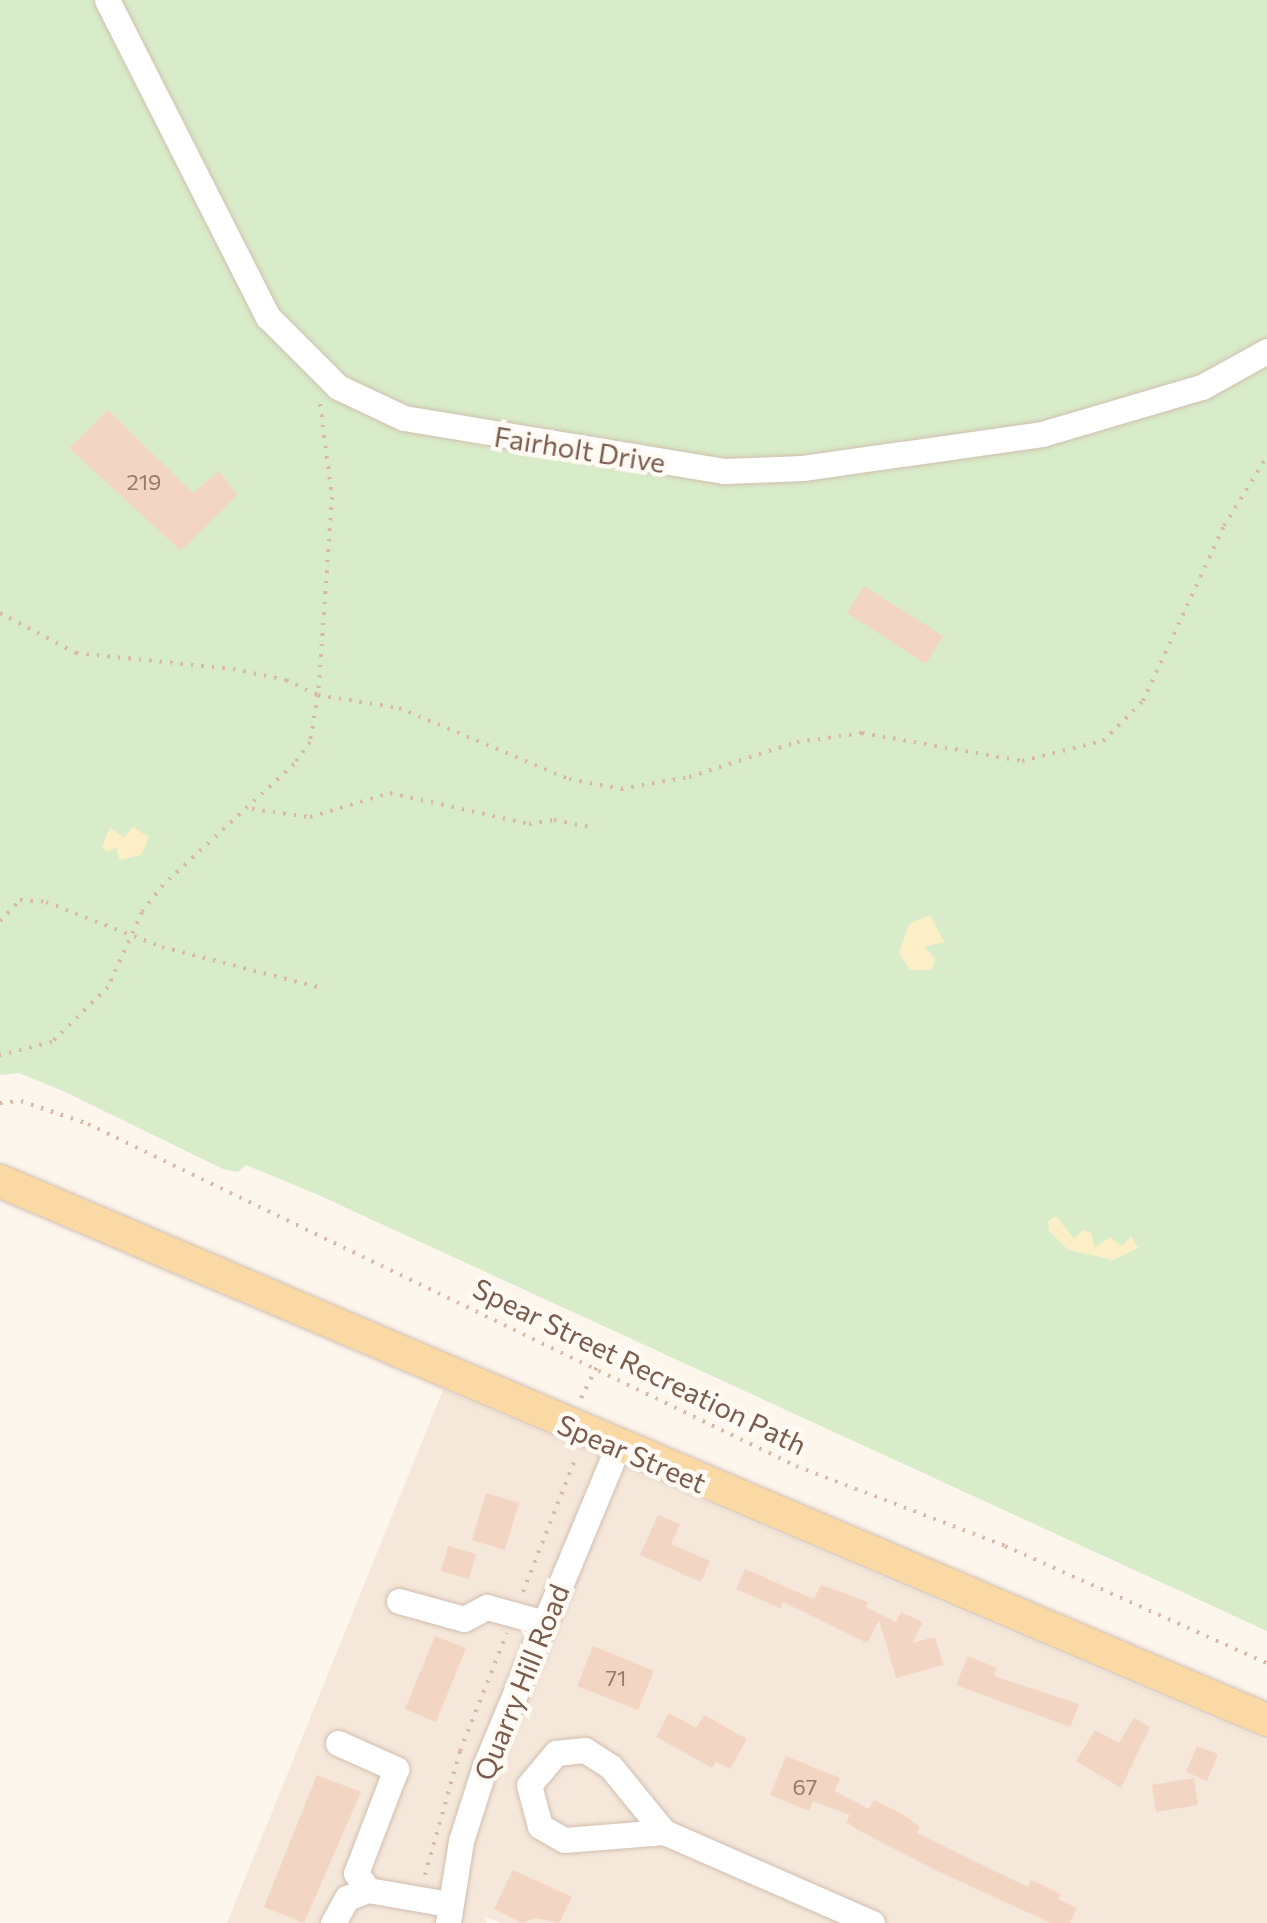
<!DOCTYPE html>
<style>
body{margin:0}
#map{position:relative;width:1267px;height:1923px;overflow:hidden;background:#fdf6ec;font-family:Commissioner,sans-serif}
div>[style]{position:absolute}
.residential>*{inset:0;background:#f5e8da}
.green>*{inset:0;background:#d8ecc9}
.sand>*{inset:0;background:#fcefc7}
.building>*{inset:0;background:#f3d5c3}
.path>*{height:4px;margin-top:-2px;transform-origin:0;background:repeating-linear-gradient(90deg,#d9b8a5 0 2.5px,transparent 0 10.5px)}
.roads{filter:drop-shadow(0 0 2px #d1beb0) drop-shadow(0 0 2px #d1beb0)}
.minor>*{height:25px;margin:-12.5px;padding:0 12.5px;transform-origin:12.5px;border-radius:12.5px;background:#fff}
.major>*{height:32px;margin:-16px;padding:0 16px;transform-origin:16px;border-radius:16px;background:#fbd9a5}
span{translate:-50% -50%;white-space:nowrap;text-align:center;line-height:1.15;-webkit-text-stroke:9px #fffaf3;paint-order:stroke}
.number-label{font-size:22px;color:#987a6a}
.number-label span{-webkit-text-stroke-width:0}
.street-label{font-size:28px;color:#7a5c4d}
</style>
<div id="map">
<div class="residential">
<i style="clip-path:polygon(443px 1390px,1267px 1741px,1267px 1923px,501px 1923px,484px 1916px,487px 1923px,227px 1923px)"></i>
</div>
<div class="green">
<i style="clip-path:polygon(0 0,1267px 0,1267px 1631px,316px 1194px,246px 1165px,238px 1172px,223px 1169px,63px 1091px,19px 1073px,0 1075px)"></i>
</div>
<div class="sand">
<i style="clip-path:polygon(133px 827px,149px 837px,141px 855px,120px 860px,116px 848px,107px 852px,102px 847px,110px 828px,124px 837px)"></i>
<i style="clip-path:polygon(930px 915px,944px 942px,924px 947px,935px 958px,932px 970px,910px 970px,899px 953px,909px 924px)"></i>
<i style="clip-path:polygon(1056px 1216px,1074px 1239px,1083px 1230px,1091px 1233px,1095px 1247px,1110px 1237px,1122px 1246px,1131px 1236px,1138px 1248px,1113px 1260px,1068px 1250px,1049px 1231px,1048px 1221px)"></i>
</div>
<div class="building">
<i style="clip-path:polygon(108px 410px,193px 493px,219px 471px,237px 495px,181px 551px,69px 448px)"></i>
<i style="clip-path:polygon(864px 586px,943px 636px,926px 664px,847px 613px)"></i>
<i style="clip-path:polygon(486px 1493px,519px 1503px,505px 1550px,472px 1540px)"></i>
<i style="clip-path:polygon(658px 1515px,680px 1524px,671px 1544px,710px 1561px,701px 1582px,640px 1555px)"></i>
<i style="clip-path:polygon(448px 1546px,476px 1554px,469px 1579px,441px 1571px)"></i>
<i style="clip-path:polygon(745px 1569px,814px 1599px,821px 1585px,868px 1602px,866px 1607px,896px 1622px,901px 1612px,923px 1622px,912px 1643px,935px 1637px,943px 1665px,896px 1678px,879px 1620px,867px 1643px,783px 1602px,780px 1608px,736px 1589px)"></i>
<i style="clip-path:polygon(435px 1636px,466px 1648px,436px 1722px,405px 1709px)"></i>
<i style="clip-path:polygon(593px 1646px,654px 1671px,638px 1710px,577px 1686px)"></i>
<i style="clip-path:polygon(968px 1656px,997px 1668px,994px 1676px,1079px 1704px,1070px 1727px,956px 1685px)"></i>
<i style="clip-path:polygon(669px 1713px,696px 1728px,704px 1715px,747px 1739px,730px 1769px,716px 1762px,712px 1768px,656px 1737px)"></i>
<i style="clip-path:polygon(1134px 1718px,1150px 1727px,1121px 1788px,1076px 1761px,1095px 1730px,1119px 1743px)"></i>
<i style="clip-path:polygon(1197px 1746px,1218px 1754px,1207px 1781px,1186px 1772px)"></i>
<i style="clip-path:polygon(786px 1756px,840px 1778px,835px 1791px,869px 1809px,874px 1800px,902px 1814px,920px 1827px,917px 1833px,1028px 1887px,1031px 1880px,1061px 1894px,1058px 1899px,1077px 1908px,1070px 1923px,1051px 1923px,933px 1869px,858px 1830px,846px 1822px,850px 1815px,813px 1801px,809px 1811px,770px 1795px)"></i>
<i style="clip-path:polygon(317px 1775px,361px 1792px,304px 1923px,264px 1907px)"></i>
<i style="clip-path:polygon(1194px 1778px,1198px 1805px,1156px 1812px,1152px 1785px)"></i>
<i style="clip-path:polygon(513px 1870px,572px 1897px,559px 1923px,536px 1918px,522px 1923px,494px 1909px)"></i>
</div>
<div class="path">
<i style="left:320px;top:404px;width:94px;rotate:82.6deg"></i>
<i style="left:332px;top:497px;width:198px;rotate:94deg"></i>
<i style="left:318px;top:695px;width:82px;rotate:9.1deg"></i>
<i style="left:399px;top:708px;width:184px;rotate:22.7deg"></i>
<i style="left:569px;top:779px;width:53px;rotate:10.9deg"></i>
<i style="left:621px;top:789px;width:69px;rotate:-10deg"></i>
<i style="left:689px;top:777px;width:114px;rotate:-18deg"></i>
<i style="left:797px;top:742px;width:66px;rotate:-7.9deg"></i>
<i style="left:862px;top:733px;width:162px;rotate:9.9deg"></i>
<i style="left:1022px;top:761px;width:83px;rotate:-13.9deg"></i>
<i style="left:1103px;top:741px;width:57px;rotate:-45deg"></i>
<i style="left:1143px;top:701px;width:193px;rotate:-65.2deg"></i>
<i style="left:1224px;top:526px;width:82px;rotate:-58.4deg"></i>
<i style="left:0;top:613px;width:86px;rotate:27.8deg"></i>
<i style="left:76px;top:653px;width:158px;rotate:5.8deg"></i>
<i style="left:233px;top:669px;width:54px;rotate:11.7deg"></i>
<i style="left:286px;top:680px;width:35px;rotate:25deg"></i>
<i style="left:318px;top:695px;width:48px;rotate:99.7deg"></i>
<i style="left:310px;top:742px;width:27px;rotate:126deg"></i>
<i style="left:294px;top:764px;width:178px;rotate:137.3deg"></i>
<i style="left:163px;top:885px;width:34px;rotate:128deg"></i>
<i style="left:142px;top:912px;width:82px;rotate:114.4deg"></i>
<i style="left:108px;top:987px;width:78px;rotate:135.5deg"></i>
<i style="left:52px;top:1042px;width:54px;rotate:166deg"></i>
<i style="left:252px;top:809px;width:59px;rotate:7.9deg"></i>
<i style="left:310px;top:817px;width:84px;rotate:-16.7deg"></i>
<i style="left:390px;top:793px;width:142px;rotate:12.6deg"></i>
<i style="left:529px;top:824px;width:25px;rotate:-9deg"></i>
<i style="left:554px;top:820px;width:41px;rotate:11.3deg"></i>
<i style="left:0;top:921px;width:29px;rotate:-46deg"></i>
<i style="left:20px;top:900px;width:26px;rotate:4deg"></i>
<i style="left:46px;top:902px;width:124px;rotate:21.2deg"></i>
<i style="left:162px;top:947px;width:161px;rotate:14.4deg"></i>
<i style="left:0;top:1103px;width:21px;rotate:-5deg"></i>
<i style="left:21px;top:1101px;width:71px;rotate:18.9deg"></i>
<i style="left:88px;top:1124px;width:786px;rotate:25.78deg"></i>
<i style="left:796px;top:1466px;width:224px;rotate:20.9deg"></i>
<i style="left:1005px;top:1546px;width:287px;rotate:24.1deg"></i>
<i style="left:581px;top:1398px;width:36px;rotate:-63deg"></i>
<i style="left:523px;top:1592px;width:145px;rotate:-68.6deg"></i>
<i style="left:425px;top:1875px;width:129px;rotate:-74.2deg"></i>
<i style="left:460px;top:1751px;width:127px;rotate:-68.3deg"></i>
</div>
<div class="roads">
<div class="minor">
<i style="left:107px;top:0;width:356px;rotate:63.1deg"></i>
<i style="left:268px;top:317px;width:99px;rotate:45deg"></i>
<i style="left:338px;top:387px;width:73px;rotate:25.2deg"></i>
<i style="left:404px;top:418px;width:325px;rotate:9.4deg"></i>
<i style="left:725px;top:471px;width:78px;rotate:-2.2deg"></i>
<i style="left:803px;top:468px;width:241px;rotate:-8.1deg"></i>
<i style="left:1042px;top:434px;width:167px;rotate:-16.4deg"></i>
<i style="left:1202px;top:387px;width:74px;rotate:-29deg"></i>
<i style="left:399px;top:1601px;width:67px;rotate:15.5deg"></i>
<i style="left:464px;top:1619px;width:26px;rotate:-28deg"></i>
<i style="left:487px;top:1607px;width:60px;rotate:15.4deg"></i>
<i style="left:338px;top:1743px;width:64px;rotate:24.1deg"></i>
<i style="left:396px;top:1769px;width:111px;rotate:111deg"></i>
<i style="left:356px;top:1873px;width:21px;rotate:55deg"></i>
<i style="left:664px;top:1832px;width:100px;rotate:175.4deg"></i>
<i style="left:564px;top:1840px;width:28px;rotate:-150deg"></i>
<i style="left:540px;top:1826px;width:42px;rotate:-105deg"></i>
<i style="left:529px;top:1785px;width:42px;rotate:-49.8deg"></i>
<i style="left:556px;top:1753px;width:29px;rotate:-6deg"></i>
<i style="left:585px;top:1750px;width:31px;rotate:33deg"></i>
<i style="left:611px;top:1767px;width:84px;rotate:50.8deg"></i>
<i style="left:664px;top:1832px;width:227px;rotate:23.6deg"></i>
<i style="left:333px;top:1923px;width:29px;rotate:-61deg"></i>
<i style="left:347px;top:1898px;width:22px;rotate:-21deg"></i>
<i style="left:368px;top:1890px;width:81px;rotate:9.9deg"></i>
<i style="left:448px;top:1923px;width:83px;rotate:-81deg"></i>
<i style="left:461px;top:1841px;width:79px;rotate:-72.3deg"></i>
<i style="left:485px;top:1766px;width:346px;rotate:-67.4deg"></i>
</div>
<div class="major">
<i style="left:0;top:1181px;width:1377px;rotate:23.05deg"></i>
</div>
</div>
<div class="number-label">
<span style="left:144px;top:482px">219</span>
<span style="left:616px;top:1678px">71</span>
<span style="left:805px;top:1787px">67</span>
</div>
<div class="street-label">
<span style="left:580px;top:449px;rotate:9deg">Fairholt Drive</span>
<span style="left:640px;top:1366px;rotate:26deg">Spear Street Recreation Path</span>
<span style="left:632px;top:1453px;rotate:23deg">Spear Street</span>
<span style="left:521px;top:1682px;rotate:-68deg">Quarry Hill Road</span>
</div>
</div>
